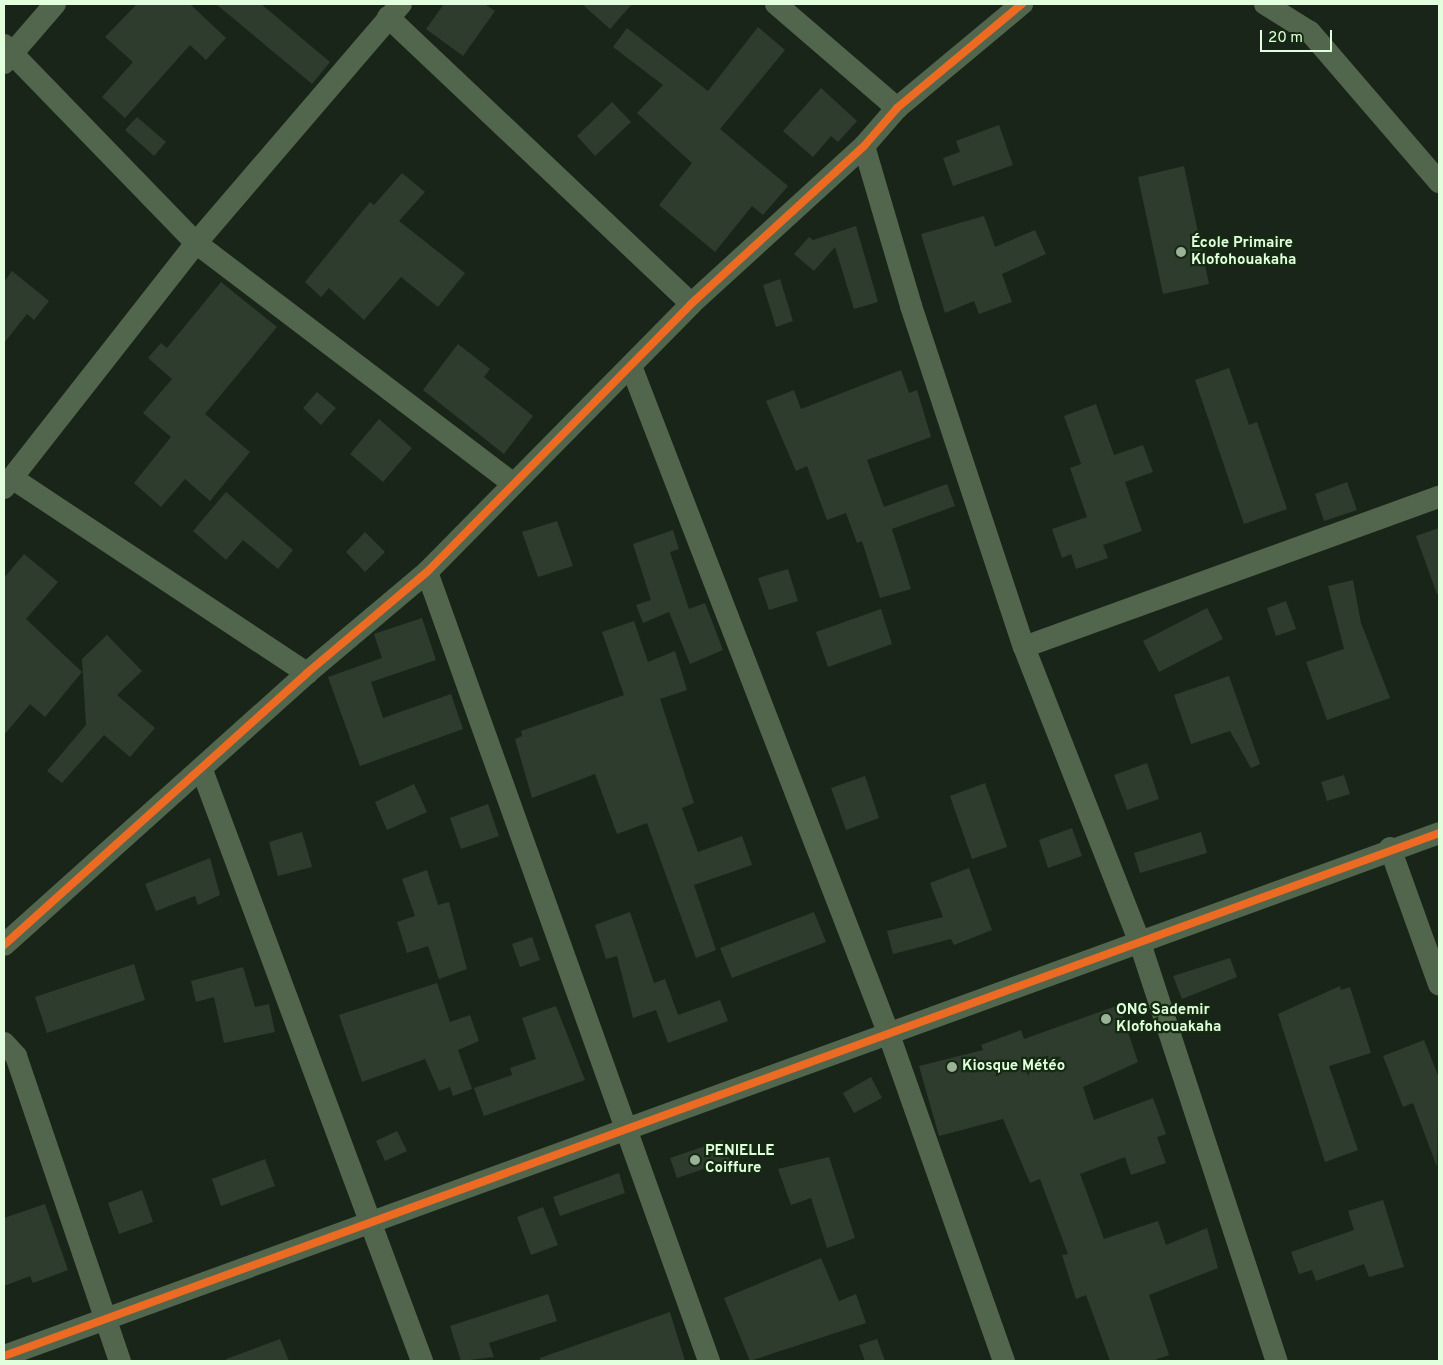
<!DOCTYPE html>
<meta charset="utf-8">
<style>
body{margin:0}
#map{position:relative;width:1443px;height:1365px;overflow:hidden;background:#192518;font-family:Overpass,sans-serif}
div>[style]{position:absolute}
.building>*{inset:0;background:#2e3c2d}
.street>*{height:22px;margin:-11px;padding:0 11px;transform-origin:11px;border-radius:11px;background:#52664d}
.cycleway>*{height:8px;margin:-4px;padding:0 4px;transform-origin:4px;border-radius:4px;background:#ed6a23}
.dots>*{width:14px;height:14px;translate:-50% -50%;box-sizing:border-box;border:2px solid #142b12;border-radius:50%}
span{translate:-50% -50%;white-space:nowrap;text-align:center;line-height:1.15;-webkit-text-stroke:4.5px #142b12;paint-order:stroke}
.poi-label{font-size:15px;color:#e1fedd;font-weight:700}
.left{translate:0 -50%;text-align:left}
.frame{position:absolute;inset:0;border:5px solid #e1fedd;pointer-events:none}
.scale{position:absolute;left:1260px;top:30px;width:72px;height:22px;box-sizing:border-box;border:2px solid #e1fedd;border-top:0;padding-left:6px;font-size:15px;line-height:18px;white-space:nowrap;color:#e1fedd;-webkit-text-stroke:4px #142b12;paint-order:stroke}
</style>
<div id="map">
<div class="building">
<i style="clip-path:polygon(137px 4px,190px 4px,226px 38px,206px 60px,190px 45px,125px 118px,102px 97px,133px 62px,105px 37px)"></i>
<i style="clip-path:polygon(216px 4px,261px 4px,330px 62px,312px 84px)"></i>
<i style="clip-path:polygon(444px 4px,485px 4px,495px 11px,463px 56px,426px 29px)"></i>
<i style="clip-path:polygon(582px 4px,632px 4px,610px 29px)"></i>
<i style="clip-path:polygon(758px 27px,785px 50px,720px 129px,788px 186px,763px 215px,752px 206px,715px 252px,659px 205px,692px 163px,637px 113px,663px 85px,613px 47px,627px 28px,708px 91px)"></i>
<i style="clip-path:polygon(821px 88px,857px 121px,838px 142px,831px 136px,813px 157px,783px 131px)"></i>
<i style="clip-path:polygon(612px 102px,631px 122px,595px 156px,577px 136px)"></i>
<i style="clip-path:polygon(137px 117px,166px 142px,154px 156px,125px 130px)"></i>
<i style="clip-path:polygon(999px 125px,1013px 165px,953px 186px,943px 158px,960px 152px,956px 141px)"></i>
<i style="clip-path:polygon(1184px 166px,1209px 284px,1163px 294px,1138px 177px)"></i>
<i style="clip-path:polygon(402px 173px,425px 192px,399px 221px,465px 273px,438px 307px,401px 277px,364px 320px,329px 288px,321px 297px,305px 282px,370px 202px,374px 205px)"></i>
<i style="clip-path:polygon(984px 216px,995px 247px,1035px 230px,1046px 254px,1002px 274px,1012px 302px,979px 314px,974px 301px,945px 313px,921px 234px)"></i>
<i style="clip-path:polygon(856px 226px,878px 302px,854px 309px,835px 247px,814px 271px,794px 254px,809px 237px,813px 240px)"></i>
<i style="clip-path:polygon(12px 271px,49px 301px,34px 320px,27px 314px,4px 343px,4px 282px)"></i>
<i style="clip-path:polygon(780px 279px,793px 321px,776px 327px,763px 285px)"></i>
<i style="clip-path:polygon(221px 282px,277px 327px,205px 414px,250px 452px,210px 501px,185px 479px,161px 507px,134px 483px,171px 437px,143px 413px,172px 379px,148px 358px,161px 343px,167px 348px)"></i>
<i style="clip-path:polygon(458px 344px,490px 369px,484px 377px,533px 416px,504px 454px,423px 390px)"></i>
<i style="clip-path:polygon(1229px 368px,1249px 425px,1257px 422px,1287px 509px,1244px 524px,1195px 380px)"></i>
<i style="clip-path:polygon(901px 370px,909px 393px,917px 390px,931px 437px,867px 460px,884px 507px,947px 484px,955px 506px,892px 529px,911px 589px,880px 598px,862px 541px,857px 543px,846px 513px,827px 520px,807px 466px,796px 471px,766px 401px,794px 390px,801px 409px)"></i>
<i style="clip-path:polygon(317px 392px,336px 408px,321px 425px,303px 408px)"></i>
<i style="clip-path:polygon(1096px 404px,1114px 455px,1143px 445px,1153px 472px,1125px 482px,1142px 531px,1103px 545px,1108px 558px,1076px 569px,1071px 554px,1062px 558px,1052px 529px,1087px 517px,1070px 468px,1081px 464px,1064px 416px)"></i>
<i style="clip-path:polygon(379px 419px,412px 448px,383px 482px,350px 454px)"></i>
<i style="clip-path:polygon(1347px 482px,1357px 510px,1324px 521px,1315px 494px)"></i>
<i style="clip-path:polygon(226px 492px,293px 550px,278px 569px,243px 540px,226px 560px,193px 531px)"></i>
<i style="clip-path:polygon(557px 521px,573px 566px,538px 577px,522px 532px)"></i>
<i style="clip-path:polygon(1439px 528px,1439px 593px,1437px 594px,1416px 536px)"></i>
<i style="clip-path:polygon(673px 530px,679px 549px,670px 552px,689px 609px,705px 603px,723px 650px,690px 664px,669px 612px,643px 623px,636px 605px,651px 600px,633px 544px)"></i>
<i style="clip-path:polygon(365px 532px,385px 552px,365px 572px,346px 552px)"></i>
<i style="clip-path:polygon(24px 554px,58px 582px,26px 619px,82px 672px,45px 717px,30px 704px,4px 735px,4px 578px)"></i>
<i style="clip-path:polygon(788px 569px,798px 601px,769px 610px,758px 578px)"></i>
<i style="clip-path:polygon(1353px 580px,1361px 623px,1390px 698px,1327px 720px,1306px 662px,1344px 649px,1328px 586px)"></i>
<i style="clip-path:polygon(1286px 601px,1296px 629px,1276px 636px,1267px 608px)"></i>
<i style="clip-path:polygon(1207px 608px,1223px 639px,1159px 672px,1143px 641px)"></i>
<i style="clip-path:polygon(881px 609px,892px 644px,828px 667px,816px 632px)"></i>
<i style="clip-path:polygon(422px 618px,436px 660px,371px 682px,383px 718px,451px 694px,463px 729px,360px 766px,328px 677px,382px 658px,374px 634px)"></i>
<i style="clip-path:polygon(634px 621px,648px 662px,675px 651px,687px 690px,660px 699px,694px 803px,682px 808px,698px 852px,742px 836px,752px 865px,694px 885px,716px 950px,696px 958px,647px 823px,617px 834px,595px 774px,532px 798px,515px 739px,522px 736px,521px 731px,624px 695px,602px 632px)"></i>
<i style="clip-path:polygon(107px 635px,142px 671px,117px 695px,155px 728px,130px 757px,104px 735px,62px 783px,47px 771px,86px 725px,82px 659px)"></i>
<i style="clip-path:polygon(1229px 676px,1260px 764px,1251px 768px,1230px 731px,1191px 744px,1174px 695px)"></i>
<i style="clip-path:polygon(1147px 763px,1159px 799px,1127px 810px,1114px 775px)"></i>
<i style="clip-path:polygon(1344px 775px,1350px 794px,1327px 801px,1321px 782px)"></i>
<i style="clip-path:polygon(865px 776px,879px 818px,846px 830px,831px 788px)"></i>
<i style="clip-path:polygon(985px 783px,1007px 847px,972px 859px,950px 796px)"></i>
<i style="clip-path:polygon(414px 784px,427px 812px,387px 830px,375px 802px)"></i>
<i style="clip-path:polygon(488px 804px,499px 836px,461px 849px,450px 818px)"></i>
<i style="clip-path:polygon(1072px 828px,1082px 856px,1048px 868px,1039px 840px)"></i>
<i style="clip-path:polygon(302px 832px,312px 867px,278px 876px,269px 842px)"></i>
<i style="clip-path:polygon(1201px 832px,1207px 853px,1140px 873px,1134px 853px)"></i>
<i style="clip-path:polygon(210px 858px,220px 895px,198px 905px,195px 896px,156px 911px,145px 884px)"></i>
<i style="clip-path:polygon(969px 868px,992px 930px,954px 945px,951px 939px,893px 954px,887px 931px,943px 917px,930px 883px)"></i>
<i style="clip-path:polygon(427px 870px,438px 905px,449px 902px,467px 969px,439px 979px,428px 946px,407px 953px,397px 922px,415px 916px,402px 879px)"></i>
<i style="clip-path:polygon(630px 912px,654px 983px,665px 979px,678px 1015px,720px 1000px,728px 1021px,668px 1043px,656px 1010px,633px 1018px,617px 956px,606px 959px,595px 925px)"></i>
<i style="clip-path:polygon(814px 912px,826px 942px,732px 978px,720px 948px)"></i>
<i style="clip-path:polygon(532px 937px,540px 960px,520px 967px,512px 944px)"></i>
<i style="clip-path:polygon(1230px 958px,1237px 977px,1182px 999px,1173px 976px)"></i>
<i style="clip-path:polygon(134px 964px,145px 1000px,47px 1033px,35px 997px)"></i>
<i style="clip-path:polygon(243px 967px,255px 1007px,269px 1004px,275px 1032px,224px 1043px,214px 997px,196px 1002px,191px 981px)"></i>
<i style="clip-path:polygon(437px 983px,450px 1022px,470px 1015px,479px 1041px,458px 1050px,472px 1089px,453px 1096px,450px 1087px,439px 1091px,425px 1059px,362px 1082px,339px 1015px)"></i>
<i style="clip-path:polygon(1340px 986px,1341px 990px,1350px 987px,1371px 1053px,1329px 1066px,1358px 1150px,1325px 1162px,1278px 1014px)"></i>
<i style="clip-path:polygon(1119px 1005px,1138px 1062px,1083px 1087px,1094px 1120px,1153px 1098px,1166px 1134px,1157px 1137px,1166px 1163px,1131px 1175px,1125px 1157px,1080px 1174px,1104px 1239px,1158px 1221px,1166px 1245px,1207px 1228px,1218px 1268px,1149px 1295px,1169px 1355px,1152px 1361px,1110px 1361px,1086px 1295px,1076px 1299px,1062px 1255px,1068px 1254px,1040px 1179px,1030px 1183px,1003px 1119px,939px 1136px,919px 1066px,983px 1050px,981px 1045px,1021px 1030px,1024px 1039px)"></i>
<i style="clip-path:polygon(556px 1006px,585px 1080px,484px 1116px,474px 1088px,512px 1075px,510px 1068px,536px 1059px,522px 1018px)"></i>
<i style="clip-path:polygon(1424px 1040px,1439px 1078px,1437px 1167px,1413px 1103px,1403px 1107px,1383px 1056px)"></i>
<i style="clip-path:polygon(871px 1077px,882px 1098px,854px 1113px,843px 1093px)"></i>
<i style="clip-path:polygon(397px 1131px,407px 1151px,385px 1161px,376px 1141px)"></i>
<i style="clip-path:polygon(723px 1140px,730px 1160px,677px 1178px,670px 1158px)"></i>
<i style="clip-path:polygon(829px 1157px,855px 1238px,827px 1248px,811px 1198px,791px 1205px,778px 1169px)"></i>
<i style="clip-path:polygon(265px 1159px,275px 1186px,221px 1206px,212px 1179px)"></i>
<i style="clip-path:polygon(619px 1173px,625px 1193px,560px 1216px,553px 1197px)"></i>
<i style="clip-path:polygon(142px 1190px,153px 1222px,119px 1234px,108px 1203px)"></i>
<i style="clip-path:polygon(1383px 1200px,1404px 1267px,1369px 1277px,1364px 1264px,1316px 1281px,1312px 1270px,1299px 1274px,1291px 1252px,1354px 1230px,1348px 1211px)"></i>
<i style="clip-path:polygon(45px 1204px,68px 1270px,33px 1283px,30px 1276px,4px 1286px,4px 1218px)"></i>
<i style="clip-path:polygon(543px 1207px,558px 1245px,531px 1255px,517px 1217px)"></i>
<i style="clip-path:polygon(821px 1258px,839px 1301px,856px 1294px,866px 1323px,750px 1361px,724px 1298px)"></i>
<i style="clip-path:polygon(548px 1294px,557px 1321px,489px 1343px,494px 1357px,461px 1361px,450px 1326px)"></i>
<i style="clip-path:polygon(670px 1312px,685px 1361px,540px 1361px,540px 1358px)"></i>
<i style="clip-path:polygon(280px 1339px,289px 1361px,226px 1361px,226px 1359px)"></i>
<i style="clip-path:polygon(877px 1339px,885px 1361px,865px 1361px,859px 1345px)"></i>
</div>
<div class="street">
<i style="left:776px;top:4px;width:160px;rotate:40.7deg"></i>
<i style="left:1265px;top:4px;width:53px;rotate:31.9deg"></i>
<i style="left:1310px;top:32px;width:198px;rotate:49.3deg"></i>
<i style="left:388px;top:17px;width:417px;rotate:43.4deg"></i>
<i style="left:4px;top:45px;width:276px;rotate:45.9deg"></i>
<i style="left:196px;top:243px;width:395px;rotate:37.2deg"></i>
<i style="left:4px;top:63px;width:78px;rotate:-49.2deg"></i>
<i style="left:864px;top:146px;width:167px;rotate:73.6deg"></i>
<i style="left:911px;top:306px;width:359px;rotate:71.7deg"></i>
<i style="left:1024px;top:647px;width:315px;rotate:68.6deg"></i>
<i style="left:1139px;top:940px;width:443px;rotate:71.9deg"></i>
<i style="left:631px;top:366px;width:714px;rotate:68.9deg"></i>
<i style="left:888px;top:1032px;width:349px;rotate:70.6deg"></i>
<i style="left:12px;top:478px;width:354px;rotate:33.5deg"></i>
<i style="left:4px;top:488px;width:311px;rotate:-51.9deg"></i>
<i style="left:196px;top:243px;width:315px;rotate:-49.4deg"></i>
<i style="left:427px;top:572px;width:838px;rotate:70.33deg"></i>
<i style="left:1024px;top:647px;width:441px;rotate:-19.9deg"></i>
<i style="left:202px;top:770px;width:631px;rotate:69.58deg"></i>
<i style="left:1390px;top:848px;width:145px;rotate:70.2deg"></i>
<i style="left:4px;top:945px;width:407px;rotate:-41.9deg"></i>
<i style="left:307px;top:673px;width:157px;rotate:-40.1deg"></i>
<i style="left:427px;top:572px;width:376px;rotate:-45.4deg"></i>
<i style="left:691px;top:304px;width:234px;rotate:-42.4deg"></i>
<i style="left:864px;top:146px;width:50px;rotate:-49deg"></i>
<i style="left:897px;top:108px;width:163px;rotate:-39.8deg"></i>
<i style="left:4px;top:1043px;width:18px;rotate:47deg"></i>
<i style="left:16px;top:1056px;width:322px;rotate:71.2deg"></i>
<i style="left:4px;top:1356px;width:1527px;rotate:-20.02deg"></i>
</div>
<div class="cycleway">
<i style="left:4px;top:945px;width:407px;rotate:-41.9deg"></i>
<i style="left:307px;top:673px;width:157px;rotate:-40.1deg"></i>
<i style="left:427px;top:572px;width:376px;rotate:-45.4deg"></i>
<i style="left:691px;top:304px;width:234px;rotate:-42.4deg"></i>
<i style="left:864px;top:146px;width:50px;rotate:-49deg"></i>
<i style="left:897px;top:108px;width:163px;rotate:-39.8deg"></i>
<i style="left:4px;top:1356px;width:1527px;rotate:-20.02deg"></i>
</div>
<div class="dots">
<i style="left:1181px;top:252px;background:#9bb298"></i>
<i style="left:1106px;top:1019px;background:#9bb298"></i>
<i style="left:952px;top:1067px;background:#9bb298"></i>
<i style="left:695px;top:1160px;background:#9bb298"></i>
</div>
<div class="poi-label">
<span class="left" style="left:1191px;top:252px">École Primaire<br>Klofohouakaha</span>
<span class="left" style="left:1116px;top:1019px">ONG Sademir<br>Klofohouakaha</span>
<span class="left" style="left:962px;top:1067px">Kiosque Météo</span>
<span class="left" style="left:705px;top:1160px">PENIELLE<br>Coiffure</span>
</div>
<div class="frame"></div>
<div class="scale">20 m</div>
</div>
